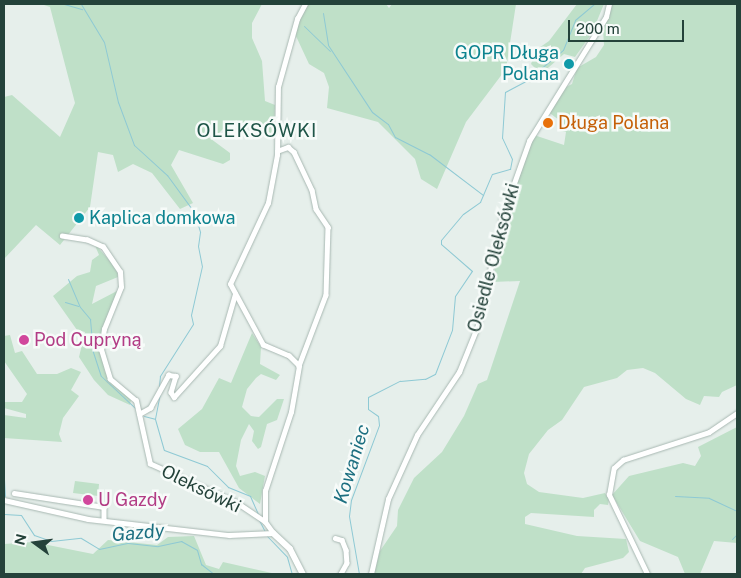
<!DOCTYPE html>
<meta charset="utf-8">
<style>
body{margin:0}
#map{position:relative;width:741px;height:578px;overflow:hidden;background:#e6efeb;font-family:"Public Sans",sans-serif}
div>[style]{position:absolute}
.green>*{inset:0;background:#bfe0c8}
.stream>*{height:1px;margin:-0.5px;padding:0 0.5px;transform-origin:0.5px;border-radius:0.5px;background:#8ec9d4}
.roads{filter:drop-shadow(0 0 1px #a8b8b2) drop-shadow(0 0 1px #a8b8b2)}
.street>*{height:4.5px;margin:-2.25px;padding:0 2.25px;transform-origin:2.25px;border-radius:2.25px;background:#fff}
.secondary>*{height:6px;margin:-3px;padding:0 3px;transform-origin:3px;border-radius:3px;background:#fff}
.dots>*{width:14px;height:14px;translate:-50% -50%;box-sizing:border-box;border:2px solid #f7fbf9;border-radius:50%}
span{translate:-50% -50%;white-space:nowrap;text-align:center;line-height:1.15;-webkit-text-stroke:5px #f7fbf9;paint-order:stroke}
.culture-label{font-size:18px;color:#0d838f}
.right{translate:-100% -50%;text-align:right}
.left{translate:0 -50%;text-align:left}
.food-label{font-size:18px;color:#c56008}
.street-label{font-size:18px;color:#24423a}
.hotel-label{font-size:18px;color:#b23c85}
.neighbourhood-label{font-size:19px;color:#1f5548;letter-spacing:1px}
.water-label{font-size:19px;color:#1c6f80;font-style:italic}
.frame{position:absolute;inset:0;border:5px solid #24423a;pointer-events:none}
.north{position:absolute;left:10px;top:518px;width:50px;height:50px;-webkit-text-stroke:4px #f7fbf9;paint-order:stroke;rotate:284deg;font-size:14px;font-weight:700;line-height:20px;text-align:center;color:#24423a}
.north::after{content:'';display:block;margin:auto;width:18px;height:22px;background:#24423a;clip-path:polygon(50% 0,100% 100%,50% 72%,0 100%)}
.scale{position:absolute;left:568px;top:20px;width:116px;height:22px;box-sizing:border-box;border:2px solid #24423a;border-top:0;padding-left:6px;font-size:15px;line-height:18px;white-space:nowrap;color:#24423a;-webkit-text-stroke:4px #f7fbf9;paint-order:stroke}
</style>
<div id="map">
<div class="green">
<i style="clip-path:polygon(41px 4px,262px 4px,252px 23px,252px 38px,262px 61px,265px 101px,275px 105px,274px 134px,268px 132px,263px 124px,226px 126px,218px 134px,208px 130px,207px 136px,230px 153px,230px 160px,223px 164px,179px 150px,171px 165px,193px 203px,180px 209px,152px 173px,133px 164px,118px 172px,113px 155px,98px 152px,90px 207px,60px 245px,36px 225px,4px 259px,4px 97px,12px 95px,60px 137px,75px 103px,50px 7px)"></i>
<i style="clip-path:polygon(309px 4px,386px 4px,389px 8px,392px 4px,516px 4px,506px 69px,466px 122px,437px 189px,421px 179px,415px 159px,378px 122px,327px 108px,329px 87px,324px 73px,309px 64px,295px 34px,298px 20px)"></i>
<i style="clip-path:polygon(577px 4px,604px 4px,592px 33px,575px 57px,564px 54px,541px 74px,531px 64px,536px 50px,549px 41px)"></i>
<i style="clip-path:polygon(611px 4px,737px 4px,737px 385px,722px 392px,719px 397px,704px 396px,700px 405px,686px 399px,655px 373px,643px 368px,627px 370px,617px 378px,584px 387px,562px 420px,548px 430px,529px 454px,524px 473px,527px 484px,539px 492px,583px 498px,605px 493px,609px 499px,608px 505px,600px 504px,594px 510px,594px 517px,531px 513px,525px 517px,525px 524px,577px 536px,626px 539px,629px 552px,623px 558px,585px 568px,581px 574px,374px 574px,380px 551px,397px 526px,398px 510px,414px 478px,442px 452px,464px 416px,478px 384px,487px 380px,520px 281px,492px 282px,516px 184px,534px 135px,564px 145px,566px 132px,559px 131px,559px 120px,547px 111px,562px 89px,572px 84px,577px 68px,596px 57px,604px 45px,603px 29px)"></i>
<i style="clip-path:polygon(94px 243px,117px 269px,118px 277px,96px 286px,92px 304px,117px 291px,100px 342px,105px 372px,131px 400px,130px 405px,108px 395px,94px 380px,79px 357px,85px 332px,77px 330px,53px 296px,77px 276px,90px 272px,92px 260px,99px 255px)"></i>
<i style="clip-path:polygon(252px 333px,261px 347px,260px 364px,280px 375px,276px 380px,261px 374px,256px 378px,247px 389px,242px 407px,251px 416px,259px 417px,277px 399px,284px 399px,277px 420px,267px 424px,261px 447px,258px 449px,252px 441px,254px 431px,249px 424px,241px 440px,236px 466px,240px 476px,255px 472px,265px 476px,260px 504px,239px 488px,219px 452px,200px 452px,185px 445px,178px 429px,202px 409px,219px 378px,231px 383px)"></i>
<i style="clip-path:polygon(10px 335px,15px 353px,22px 351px,37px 374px,57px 374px,71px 368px,81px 372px,71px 390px,79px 396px,63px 418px,59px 434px,62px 442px,4px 438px,4px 415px,26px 418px,26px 414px,4px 408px,4px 402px,22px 402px,27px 394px,4px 361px,4px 336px)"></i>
<i style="clip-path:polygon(737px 427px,737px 543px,714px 541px,700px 574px,685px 574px,678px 557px,640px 541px,612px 495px,629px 476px,683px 463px,695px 466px,701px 456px,698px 447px)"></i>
<i style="clip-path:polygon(75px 481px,99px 484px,98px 496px,73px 493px)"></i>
<i style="clip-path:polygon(194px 536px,206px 565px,219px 569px,223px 562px,276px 574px,4px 574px,4px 544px,33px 542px,93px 554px,108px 540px,157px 545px,168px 537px)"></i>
</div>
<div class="stream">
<i style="left:64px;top:4px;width:19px;rotate:16deg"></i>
<i style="left:81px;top:4px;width:44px;rotate:58.8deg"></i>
<i style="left:104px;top:42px;width:62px;rotate:76.9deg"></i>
<i style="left:118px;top:102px;width:46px;rotate:69.6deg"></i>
<i style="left:134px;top:145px;width:45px;rotate:42.3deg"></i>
<i style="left:167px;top:175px;width:46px;rotate:53.9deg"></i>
<i style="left:194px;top:212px;width:21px;rotate:73deg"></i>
<i style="left:200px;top:232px;width:14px;rotate:98deg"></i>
<i style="left:198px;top:246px;width:20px;rotate:79deg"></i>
<i style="left:202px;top:266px;width:50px;rotate:102.7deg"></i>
<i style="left:191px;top:315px;width:9px;rotate:77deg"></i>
<i style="left:193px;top:324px;width:62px;rotate:122.4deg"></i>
<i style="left:160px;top:376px;width:10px;rotate:96deg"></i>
<i style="left:323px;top:13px;width:32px;rotate:81deg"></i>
<i style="left:328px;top:45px;width:80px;rotate:56.7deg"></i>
<i style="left:372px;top:112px;width:20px;rotate:37deg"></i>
<i style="left:388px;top:124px;width:15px;rotate:62deg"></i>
<i style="left:395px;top:137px;width:38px;rotate:27deg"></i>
<i style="left:429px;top:154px;width:68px;rotate:37.2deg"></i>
<i style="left:304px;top:26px;width:36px;rotate:44deg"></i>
<i style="left:68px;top:279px;width:30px;rotate:67deg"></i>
<i style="left:80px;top:307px;width:16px;rotate:50deg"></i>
<i style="left:90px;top:319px;width:33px;rotate:85deg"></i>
<i style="left:93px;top:352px;width:25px;rotate:72deg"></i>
<i style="left:101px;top:376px;width:47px;rotate:43.3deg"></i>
<i style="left:65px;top:302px;width:14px;rotate:17deg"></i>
<i style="left:160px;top:393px;width:26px;rotate:101deg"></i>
<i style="left:155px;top:419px;width:32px;rotate:74deg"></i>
<i style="left:164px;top:450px;width:46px;rotate:20.4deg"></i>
<i style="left:207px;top:466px;width:30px;rotate:45deg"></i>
<i style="left:228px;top:487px;width:24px;rotate:22deg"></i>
<i style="left:250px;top:496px;width:22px;rotate:66deg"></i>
<i style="left:144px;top:416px;width:11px;rotate:15deg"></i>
<i style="left:4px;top:479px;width:17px;rotate:87deg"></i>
<i style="left:675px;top:496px;width:34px;rotate:3deg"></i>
<i style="left:709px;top:498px;width:31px;rotate:25deg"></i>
<i style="left:4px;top:514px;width:17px;rotate:3deg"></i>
<i style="left:21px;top:515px;width:24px;rotate:57deg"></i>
<i style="left:34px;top:535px;width:18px;rotate:19deg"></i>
<i style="left:51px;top:541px;width:30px;rotate:-6deg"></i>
<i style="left:81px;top:538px;width:21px;rotate:31deg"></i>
<i style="left:99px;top:549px;width:30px;rotate:-12deg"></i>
<i style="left:128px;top:543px;width:30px;rotate:6deg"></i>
<i style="left:158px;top:546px;width:24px;rotate:-12deg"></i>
<i style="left:181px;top:541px;width:18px;rotate:29deg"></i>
<i style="left:197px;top:550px;width:15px;rotate:74deg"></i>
<i style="left:201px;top:564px;width:16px;rotate:38deg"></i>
<i style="left:259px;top:520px;width:13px;rotate:63deg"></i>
<i style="left:267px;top:536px;width:29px;rotate:46deg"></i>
<i style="left:287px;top:557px;width:18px;rotate:74deg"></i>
<i style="left:732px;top:539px;width:7px;rotate:-45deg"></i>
<i style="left:359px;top:574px;width:59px;rotate:-99.8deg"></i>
<i style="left:349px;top:516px;width:16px;rotate:-83deg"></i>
<i style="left:351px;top:500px;width:80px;rotate:-69.5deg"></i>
<i style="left:379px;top:425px;width:9px;rotate:-96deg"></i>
<i style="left:378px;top:416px;width:12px;rotate:-145deg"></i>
<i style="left:368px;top:409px;width:12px;rotate:-90deg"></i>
<i style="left:368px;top:397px;width:36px;rotate:-27deg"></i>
<i style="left:400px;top:381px;width:25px;rotate:-5deg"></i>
<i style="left:425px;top:379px;width:11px;rotate:-27deg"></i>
<i style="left:435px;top:374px;width:47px;rotate:-68.9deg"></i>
<i style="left:452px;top:330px;width:34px;rotate:-85deg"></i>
<i style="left:455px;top:296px;width:30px;rotate:-56deg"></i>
<i style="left:472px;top:271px;width:41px;rotate:-138.9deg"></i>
<i style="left:441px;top:244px;width:4px;rotate:-90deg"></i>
<i style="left:441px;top:240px;width:34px;rotate:-50deg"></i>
<i style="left:463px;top:214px;width:21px;rotate:-35deg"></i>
<i style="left:480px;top:202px;width:30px;rotate:-67deg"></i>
<i style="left:492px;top:174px;width:19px;rotate:-16deg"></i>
<i style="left:510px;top:169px;width:10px;rotate:-79deg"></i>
<i style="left:512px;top:159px;width:23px;rotate:-115deg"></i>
<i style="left:502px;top:138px;width:46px;rotate:-86.3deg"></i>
<i style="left:505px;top:92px;width:24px;rotate:-28deg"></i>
<i style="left:526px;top:81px;width:48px;rotate:-40deg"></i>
<i style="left:563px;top:50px;width:32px;rotate:-68deg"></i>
<i style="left:575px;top:20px;width:25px;rotate:-40deg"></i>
</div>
<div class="roads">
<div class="street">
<i style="left:277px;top:151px;width:12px;rotate:-20deg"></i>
<i style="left:288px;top:147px;width:8px;rotate:40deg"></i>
<i style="left:294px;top:152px;width:42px;rotate:64.7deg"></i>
<i style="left:312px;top:190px;width:19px;rotate:78deg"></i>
<i style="left:316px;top:209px;width:22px;rotate:56deg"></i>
<i style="left:328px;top:227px;width:68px;rotate:91.7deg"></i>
<i style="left:326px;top:295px;width:76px;rotate:110.8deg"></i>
<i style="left:139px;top:414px;width:13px;rotate:-29deg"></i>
<i style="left:150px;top:408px;width:38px;rotate:-61deg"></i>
<i style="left:168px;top:375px;width:8px;rotate:7deg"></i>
<i style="left:176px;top:376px;width:17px;rotate:107deg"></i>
<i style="left:171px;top:392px;width:6px;rotate:59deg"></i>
<i style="left:174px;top:397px;width:69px;rotate:-48deg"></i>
<i style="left:220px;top:346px;width:54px;rotate:-73.9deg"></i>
<i style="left:14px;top:493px;width:91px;rotate:8.8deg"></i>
<i style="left:104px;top:507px;width:13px;rotate:90deg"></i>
<i style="left:4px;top:500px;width:86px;rotate:12.7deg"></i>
<i style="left:88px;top:519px;width:142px;rotate:6.5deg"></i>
<i style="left:229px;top:535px;width:44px;rotate:-2.6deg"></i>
<i style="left:273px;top:533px;width:14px;rotate:-126deg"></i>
<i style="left:265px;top:522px;width:36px;rotate:-146deg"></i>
<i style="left:235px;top:502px;width:93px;rotate:-155.9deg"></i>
<i style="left:150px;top:464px;width:65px;rotate:-102.5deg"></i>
<i style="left:136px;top:401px;width:34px;rotate:-140deg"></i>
<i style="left:110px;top:379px;width:30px;rotate:-107deg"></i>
<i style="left:101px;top:350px;width:21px;rotate:-82deg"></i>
<i style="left:104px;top:329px;width:45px;rotate:-68deg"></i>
<i style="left:121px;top:287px;width:15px;rotate:-94deg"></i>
<i style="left:120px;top:272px;width:30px;rotate:-124deg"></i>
<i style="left:103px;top:247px;width:17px;rotate:-156deg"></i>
<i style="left:87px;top:240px;width:25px;rotate:-171deg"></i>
<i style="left:265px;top:522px;width:31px;rotate:-90deg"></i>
<i style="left:265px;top:491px;width:83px;rotate:-71.8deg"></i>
<i style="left:291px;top:412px;width:47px;rotate:-80.1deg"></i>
<i style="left:299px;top:366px;width:14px;rotate:-135deg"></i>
<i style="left:289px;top:356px;width:28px;rotate:-157deg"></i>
<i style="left:263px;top:345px;width:69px;rotate:-118.4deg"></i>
<i style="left:230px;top:284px;width:89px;rotate:-64.9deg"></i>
<i style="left:268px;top:203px;width:49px;rotate:-79.4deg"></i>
<i style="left:277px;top:155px;width:68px;rotate:-89.2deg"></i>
<i style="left:278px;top:87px;width:71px;rotate:-74.4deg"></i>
<i style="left:297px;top:19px;width:17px;rotate:-62deg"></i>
<i style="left:335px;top:538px;width:7px;rotate:16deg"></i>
<i style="left:342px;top:540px;width:11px;rotate:68deg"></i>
<i style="left:346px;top:550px;width:13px;rotate:86deg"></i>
<i style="left:347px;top:563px;width:13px;rotate:119deg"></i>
<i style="left:371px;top:574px;width:77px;rotate:-77.2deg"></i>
<i style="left:388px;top:499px;width:70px;rotate:-65.6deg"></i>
<i style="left:417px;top:435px;width:76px;rotate:-56.3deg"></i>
<i style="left:459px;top:372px;width:51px;rotate:-68deg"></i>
<i style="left:478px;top:325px;width:111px;rotate:-77.5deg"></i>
<i style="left:502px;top:217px;width:81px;rotate:-70.4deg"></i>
<i style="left:529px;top:141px;width:146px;rotate:-58.2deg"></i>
<i style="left:606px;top:17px;width:13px;rotate:-77deg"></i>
<i style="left:647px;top:574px;width:88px;rotate:-115.7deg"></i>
<i style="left:609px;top:495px;width:27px;rotate:-80deg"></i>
<i style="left:614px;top:468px;width:12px;rotate:-42deg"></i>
<i style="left:623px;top:460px;width:90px;rotate:-18deg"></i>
<i style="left:709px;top:432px;width:34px;rotate:-34deg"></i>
</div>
<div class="secondary">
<i style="left:273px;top:533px;width:23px;rotate:43deg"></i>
<i style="left:290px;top:549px;width:28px;rotate:63deg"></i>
</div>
</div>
<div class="dots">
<i style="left:569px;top:64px;background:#0f9aa8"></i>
<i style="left:548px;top:123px;background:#e8710a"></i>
<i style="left:79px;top:218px;background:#0f9aa8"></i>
<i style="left:24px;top:340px;background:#d1479c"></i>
<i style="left:88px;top:500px;background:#d1479c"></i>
</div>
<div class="culture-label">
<span class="right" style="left:559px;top:64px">GOPR Długa<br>Polana</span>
<span class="left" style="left:89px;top:218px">Kaplica domkowa</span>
</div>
<div class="food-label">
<span class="left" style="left:558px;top:123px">Długa Polana</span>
</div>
<div class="street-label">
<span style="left:494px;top:258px;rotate:-75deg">Osiedle Oleksówki</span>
<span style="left:201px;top:489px;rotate:26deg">Oleksówki</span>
</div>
<div class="hotel-label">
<span class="left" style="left:34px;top:340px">Pod Cupryną</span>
<span class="left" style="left:98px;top:500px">U Gazdy</span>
</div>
<div class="neighbourhood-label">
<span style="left:257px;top:131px">OLEKSÓWKI</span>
</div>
<div class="water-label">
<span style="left:352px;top:464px;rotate:-73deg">Kowaniec</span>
<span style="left:138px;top:533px;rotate:-5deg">Gazdy</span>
</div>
<div class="frame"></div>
<div class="north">N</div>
<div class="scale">200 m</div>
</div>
